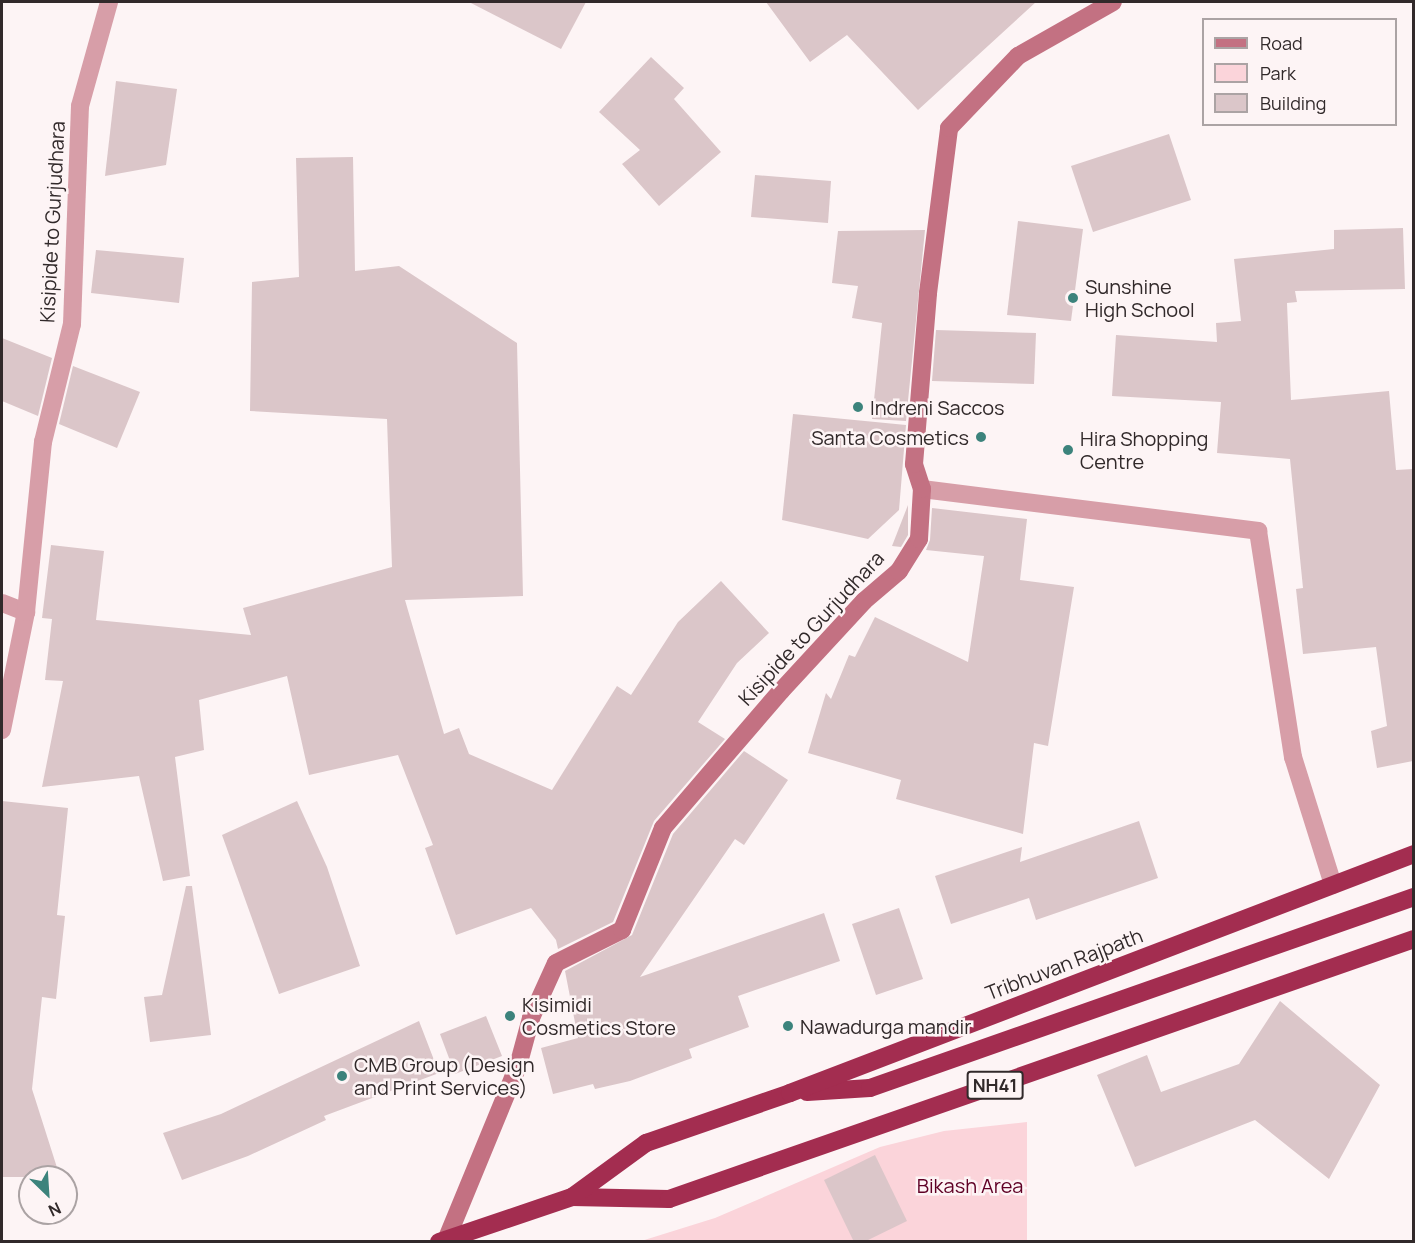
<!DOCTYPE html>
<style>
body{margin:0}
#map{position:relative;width:1415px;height:1243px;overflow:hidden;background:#fdf4f5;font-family:Manrope,sans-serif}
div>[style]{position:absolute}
.green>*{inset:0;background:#fbd4da}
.building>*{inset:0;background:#dbc6c9}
.street>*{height:18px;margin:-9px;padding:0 9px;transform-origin:9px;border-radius:9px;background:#d79ea8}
.secondary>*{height:18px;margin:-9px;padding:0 9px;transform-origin:9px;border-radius:9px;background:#c37182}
.highway>*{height:18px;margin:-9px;padding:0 9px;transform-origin:9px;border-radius:9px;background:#a32d50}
.dots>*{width:16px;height:16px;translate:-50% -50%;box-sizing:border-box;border:3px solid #fdf4f5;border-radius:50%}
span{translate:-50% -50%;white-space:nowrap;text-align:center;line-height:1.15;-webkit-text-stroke:5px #fdf4f5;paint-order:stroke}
.shield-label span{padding:2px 4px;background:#fdf4f5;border:2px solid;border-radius:4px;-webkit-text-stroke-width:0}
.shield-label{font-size:18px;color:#31292a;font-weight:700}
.street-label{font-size:20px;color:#31292a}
.poi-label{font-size:20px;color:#31292a}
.left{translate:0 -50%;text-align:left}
.right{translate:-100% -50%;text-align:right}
.park-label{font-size:20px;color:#5f0025}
.frame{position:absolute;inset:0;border:3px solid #31292a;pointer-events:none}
.legend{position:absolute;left:1202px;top:18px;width:195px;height:108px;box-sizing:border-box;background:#fdf4f5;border:2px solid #aba3a4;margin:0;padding:8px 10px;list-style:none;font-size:18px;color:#31292a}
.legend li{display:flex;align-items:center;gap:12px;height:30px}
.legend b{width:30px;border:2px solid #aba3a4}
.north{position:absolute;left:18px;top:1165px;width:60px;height:60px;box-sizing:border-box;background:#fdf4f5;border:2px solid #aba3a4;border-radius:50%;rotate:155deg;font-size:16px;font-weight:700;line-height:24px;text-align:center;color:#31292a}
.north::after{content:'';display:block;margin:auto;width:21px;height:27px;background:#3c837c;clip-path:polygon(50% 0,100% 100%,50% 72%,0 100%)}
</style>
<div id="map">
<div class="green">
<i style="clip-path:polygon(1027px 1122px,1027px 1241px,638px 1242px,715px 1218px,880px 1147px,944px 1131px)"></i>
</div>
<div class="building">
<i style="clip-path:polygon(469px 2px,586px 2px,561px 49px)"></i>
<i style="clip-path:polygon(766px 2px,1036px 2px,918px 110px,847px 35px,810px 62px)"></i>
<i style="clip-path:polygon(651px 57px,684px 88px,674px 99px,721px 152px,659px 206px,622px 164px,640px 150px,599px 112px)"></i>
<i style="clip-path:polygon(116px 81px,177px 89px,166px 165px,105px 176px)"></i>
<i style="clip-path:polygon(1169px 134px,1191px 200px,1093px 232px,1071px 166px)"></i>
<i style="clip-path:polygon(353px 157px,355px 271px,399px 266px,517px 343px,523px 596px,405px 600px,444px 734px,459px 728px,469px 754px,552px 790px,617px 686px,631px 695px,678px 622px,721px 581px,769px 633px,737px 663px,698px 722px,725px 739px,654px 821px,613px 922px,558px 949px,556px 940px,531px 908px,456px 935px,425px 848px,433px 845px,398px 755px,309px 775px,287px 676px,199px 700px,204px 750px,175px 757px,190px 876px,163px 881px,139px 776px,42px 787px,63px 681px,45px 680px,52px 619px,42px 618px,51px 545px,104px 551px,96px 620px,251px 635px,243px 608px,392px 567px,387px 419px,250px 411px,252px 282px,299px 277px,296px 158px)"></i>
<i style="clip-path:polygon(755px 175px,831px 181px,828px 223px,751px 217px)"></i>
<i style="clip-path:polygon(1018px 221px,1083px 229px,1071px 321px,1007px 315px)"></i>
<i style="clip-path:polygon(1403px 228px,1405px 289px,1295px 291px,1297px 302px,1287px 303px,1291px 400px,1389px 391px,1396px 470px,1413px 469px,1413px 761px,1377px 768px,1371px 731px,1387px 726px,1376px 647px,1303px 654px,1296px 589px,1303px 588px,1290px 459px,1217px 453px,1221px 402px,1112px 396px,1116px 335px,1217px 342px,1216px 323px,1241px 321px,1234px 259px,1334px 249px,1334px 230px)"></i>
<i style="clip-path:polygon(925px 230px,906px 421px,872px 419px,882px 323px,852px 318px,858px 286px,832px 283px,838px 231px)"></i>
<i style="clip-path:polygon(96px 250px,184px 258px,179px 303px,91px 293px)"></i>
<i style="clip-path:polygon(936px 330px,1036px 333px,1034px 384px,932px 381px)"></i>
<i style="clip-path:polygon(2px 338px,52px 358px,38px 416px,2px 401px)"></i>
<i style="clip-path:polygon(73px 366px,140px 392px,117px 448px,59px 424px)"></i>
<i style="clip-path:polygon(793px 414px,906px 425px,899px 510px,868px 539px,782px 520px)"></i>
<i style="clip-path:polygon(908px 505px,908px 535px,901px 547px,892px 546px)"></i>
<i style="clip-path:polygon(932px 508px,1027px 519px,1020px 580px,1074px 587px,1048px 746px,1034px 743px,1023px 834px,896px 799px,901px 780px,808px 753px,826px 693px,831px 699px,849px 655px,855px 657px,875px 617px,968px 662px,984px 556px,926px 550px,930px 540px)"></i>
<i style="clip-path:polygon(744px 751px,788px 780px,744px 845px,735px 839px,640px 977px,824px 913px,840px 961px,738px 996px,749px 1027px,689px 1049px,692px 1058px,630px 1081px,595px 1089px,593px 1084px,553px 1094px,541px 1048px,578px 1038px,565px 971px,632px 935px,673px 834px)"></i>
<i style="clip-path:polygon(2px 801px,68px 808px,57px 915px,65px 916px,56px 999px,42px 997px,32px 1089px,60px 1177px,2px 1177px)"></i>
<i style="clip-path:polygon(297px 801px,327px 867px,360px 966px,279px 994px,222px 835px)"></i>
<i style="clip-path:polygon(1139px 821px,1158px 878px,1036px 920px,1029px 898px,951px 924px,935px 876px,1022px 847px,1020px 862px)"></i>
<i style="clip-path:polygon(186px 886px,192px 886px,211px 1035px,150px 1042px,144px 997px,162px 995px)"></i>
<i style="clip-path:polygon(899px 908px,923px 979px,876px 995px,852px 924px)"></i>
<i style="clip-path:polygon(1280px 1001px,1380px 1085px,1329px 1179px,1255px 1120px,1135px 1167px,1097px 1075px,1147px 1055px,1161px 1092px,1239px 1064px)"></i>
<i style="clip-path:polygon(486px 1016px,502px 1056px,455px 1074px,440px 1034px)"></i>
<i style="clip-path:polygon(419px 1021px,439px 1073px,324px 1116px,326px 1120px,248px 1156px,182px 1180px,163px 1133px,221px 1114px)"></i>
<i style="clip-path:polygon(875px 1155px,907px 1221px,864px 1242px,854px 1242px,824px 1180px)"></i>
</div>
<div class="street">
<i style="left:922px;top:489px;width:339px;rotate:7.1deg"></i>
<i style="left:1258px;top:531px;width:229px;rotate:81.2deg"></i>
<i style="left:1293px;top:757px;width:134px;rotate:72.6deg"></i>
<i style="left:2px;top:603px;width:26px;rotate:21deg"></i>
<i style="left:2px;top:730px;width:120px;rotate:-78.5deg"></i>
<i style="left:26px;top:612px;width:171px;rotate:-84.3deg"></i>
<i style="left:43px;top:442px;width:122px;rotate:-76.2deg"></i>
<i style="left:72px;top:324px;width:218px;rotate:-87.9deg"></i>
<i style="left:80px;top:106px;width:108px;rotate:-74.4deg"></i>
</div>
<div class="secondary">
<i style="left:447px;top:1238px;width:186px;rotate:-67.6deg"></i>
<i style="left:518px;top:1066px;width:50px;rotate:-74.8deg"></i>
<i style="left:531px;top:1018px;width:60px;rotate:-65.6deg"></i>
<i style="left:556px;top:963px;width:74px;rotate:-26.6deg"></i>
<i style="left:622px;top:930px;width:110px;rotate:-68.1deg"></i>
<i style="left:663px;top:828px;width:181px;rotate:-49.3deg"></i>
<i style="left:781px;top:691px;width:122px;rotate:-47.3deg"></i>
<i style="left:864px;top:601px;width:46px;rotate:-40.6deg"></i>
<i style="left:899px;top:571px;width:38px;rotate:-58deg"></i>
<i style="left:919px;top:539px;width:50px;rotate:-86.6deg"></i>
<i style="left:922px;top:489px;width:26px;rotate:-108deg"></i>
<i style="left:914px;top:464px;width:172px;rotate:-85.3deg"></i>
<i style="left:928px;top:293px;width:166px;rotate:-82.7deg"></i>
<i style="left:949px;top:128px;width:100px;rotate:-46.2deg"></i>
<i style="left:1018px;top:56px;width:109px;rotate:-29.6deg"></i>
</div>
<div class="highway">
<i style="left:807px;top:1092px;width:63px;rotate:-3.6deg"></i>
<i style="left:870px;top:1088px;width:577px;rotate:-19.35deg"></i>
<i style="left:572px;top:1197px;width:97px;rotate:1.2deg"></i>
<i style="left:669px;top:1199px;width:789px;rotate:-19.24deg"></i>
<i style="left:439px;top:1242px;width:140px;rotate:-18.7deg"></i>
<i style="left:572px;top:1197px;width:92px;rotate:-36.1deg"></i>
<i style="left:646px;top:1143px;width:152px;rotate:-19.1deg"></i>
<i style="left:790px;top:1093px;width:668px;rotate:-20.96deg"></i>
</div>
<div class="dots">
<i style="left:1073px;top:298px;background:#3c837c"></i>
<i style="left:858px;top:407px;background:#3c837c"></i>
<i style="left:981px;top:437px;background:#3c837c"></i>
<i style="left:1068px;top:450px;background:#3c837c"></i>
<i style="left:510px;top:1016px;background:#3c837c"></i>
<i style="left:788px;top:1026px;background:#3c837c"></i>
<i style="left:342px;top:1076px;background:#3c837c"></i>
</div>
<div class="shield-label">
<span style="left:995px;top:1085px">NH41</span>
</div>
<div class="street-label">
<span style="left:52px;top:222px;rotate:-87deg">Kisipide to Gurjudhara</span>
<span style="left:811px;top:628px;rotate:-47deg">Kisipide to Gurjudhara</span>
<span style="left:1064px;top:964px;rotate:-21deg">Tribhuvan Rajpath</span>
</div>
<div class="poi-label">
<span class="left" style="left:1085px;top:298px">Sunshine<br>High School</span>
<span class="left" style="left:870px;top:407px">Indreni Saccos</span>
<span class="right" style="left:969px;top:437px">Santa Cosmetics</span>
<span class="left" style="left:1080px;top:450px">Hira Shopping<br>Centre</span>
<span class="left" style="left:522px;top:1016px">Kisimidi<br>Cosmetics Store</span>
<span class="left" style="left:800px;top:1026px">Nawadurga mandir</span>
<span class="left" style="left:354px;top:1076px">CMB Group (Design<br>and Print Services)</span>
</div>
<div class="park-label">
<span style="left:970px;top:1185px">Bikash Area</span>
</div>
<div class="frame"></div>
<ul class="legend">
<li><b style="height:8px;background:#c37182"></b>Road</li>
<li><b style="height:16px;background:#fbd4da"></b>Park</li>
<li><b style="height:16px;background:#dbc6c9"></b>Building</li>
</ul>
<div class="north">N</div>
</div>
